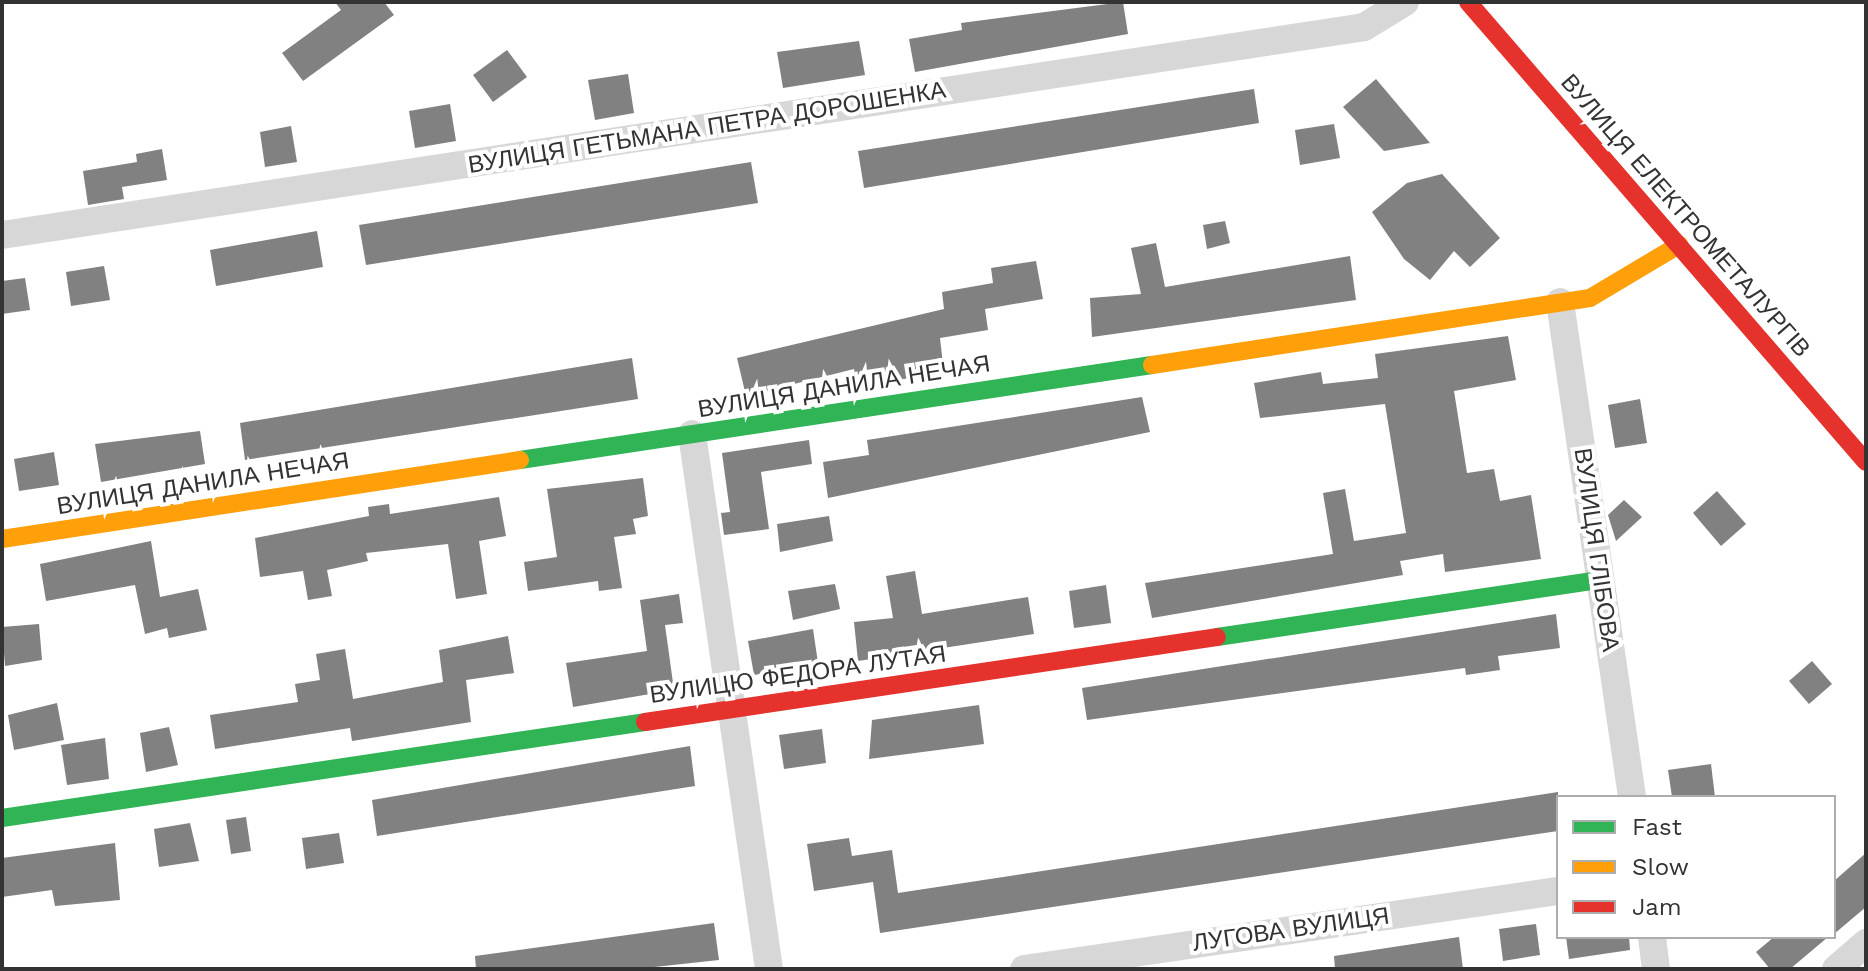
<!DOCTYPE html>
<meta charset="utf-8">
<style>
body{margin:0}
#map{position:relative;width:1868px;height:971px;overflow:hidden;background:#fff;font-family:"Work Sans",sans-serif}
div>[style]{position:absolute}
.building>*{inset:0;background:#818181}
.street>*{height:28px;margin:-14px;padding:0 14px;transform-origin:14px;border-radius:14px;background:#d7d7d7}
.fast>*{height:18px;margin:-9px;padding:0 9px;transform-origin:9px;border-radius:9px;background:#30b455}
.slow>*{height:18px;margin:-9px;padding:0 9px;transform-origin:9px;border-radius:9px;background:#ff9f0a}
.jam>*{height:18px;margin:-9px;padding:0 9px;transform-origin:9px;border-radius:9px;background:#e5322d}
span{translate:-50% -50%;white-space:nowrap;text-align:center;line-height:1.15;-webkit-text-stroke:8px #fff;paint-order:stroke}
.street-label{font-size:24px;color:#333}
.frame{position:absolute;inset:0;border:4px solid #333;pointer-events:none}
.legend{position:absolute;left:1556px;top:795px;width:280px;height:144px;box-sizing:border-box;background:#fff;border:2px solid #adadad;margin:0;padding:10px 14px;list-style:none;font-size:24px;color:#333}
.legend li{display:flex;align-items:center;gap:16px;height:40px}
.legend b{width:40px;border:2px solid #adadad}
</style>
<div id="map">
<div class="building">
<i style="clip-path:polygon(335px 2px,384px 2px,394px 15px,303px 81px,282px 53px,341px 10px)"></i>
<i style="clip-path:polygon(1123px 2px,1128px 34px,915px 72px,909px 39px,962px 30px,961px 23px)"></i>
<i style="clip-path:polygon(859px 41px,865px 75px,783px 88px,777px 52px)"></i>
<i style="clip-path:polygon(507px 50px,527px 77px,493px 102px,473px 75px)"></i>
<i style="clip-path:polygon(628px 74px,634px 113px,595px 120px,588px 80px)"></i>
<i style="clip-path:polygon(1376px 79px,1430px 143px,1384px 151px,1343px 107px)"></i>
<i style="clip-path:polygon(1254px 89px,1259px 123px,864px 188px,858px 151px)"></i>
<i style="clip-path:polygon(450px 104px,456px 141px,415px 148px,409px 111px)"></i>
<i style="clip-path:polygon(1334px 124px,1340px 158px,1300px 165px,1295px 130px)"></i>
<i style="clip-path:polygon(291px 126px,297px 162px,265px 167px,260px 132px)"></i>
<i style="clip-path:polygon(162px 149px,167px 180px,122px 187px,124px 199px,88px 205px,83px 171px,137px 162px,136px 154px)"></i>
<i style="clip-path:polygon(751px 162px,758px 203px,366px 265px,359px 225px)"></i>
<i style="clip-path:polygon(1442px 174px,1500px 238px,1470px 267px,1454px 251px,1430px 280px,1404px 259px,1372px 212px,1407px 183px)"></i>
<i style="clip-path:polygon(1225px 221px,1230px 243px,1207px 249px,1203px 225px)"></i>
<i style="clip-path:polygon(317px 231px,323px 267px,216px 286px,210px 250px)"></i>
<i style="clip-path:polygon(1156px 243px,1165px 287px,1350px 256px,1356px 300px,1092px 337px,1090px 298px,1141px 294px,1131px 248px)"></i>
<i style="clip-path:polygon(1036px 261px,1043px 299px,985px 309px,988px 330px,940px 338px,944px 373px,857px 386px,854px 369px,746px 396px,737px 358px,944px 309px,942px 292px,993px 283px,991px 268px)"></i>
<i style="clip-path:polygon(104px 266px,110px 300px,71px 306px,66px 272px)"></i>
<i style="clip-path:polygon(25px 278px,30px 310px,2px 314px,2px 281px)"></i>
<i style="clip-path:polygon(1508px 336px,1516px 380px,1454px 391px,1467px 473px,1494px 469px,1500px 501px,1531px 495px,1541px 559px,1445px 572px,1443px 554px,1400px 561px,1403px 575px,1152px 618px,1145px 583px,1333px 554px,1323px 493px,1345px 489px,1354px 541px,1406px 533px,1385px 404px,1260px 418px,1254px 383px,1321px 372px,1323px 384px,1378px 378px,1375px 354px)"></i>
<i style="clip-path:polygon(632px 358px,638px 399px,245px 460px,240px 423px)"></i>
<i style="clip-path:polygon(1142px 397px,1150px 432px,828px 498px,823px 462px,869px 455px,867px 440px)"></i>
<i style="clip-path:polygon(1640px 399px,1647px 443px,1615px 448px,1608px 405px)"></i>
<i style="clip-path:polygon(200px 431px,205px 464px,101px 482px,95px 444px)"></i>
<i style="clip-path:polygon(809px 440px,812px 464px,761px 472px,769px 529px,724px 535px,721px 513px,730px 512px,722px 453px)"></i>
<i style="clip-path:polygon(54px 452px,59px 485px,19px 491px,14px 459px)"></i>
<i style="clip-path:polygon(643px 478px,648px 516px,633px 519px,636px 534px,614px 537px,622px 588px,599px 591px,598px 581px,528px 591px,524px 562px,557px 557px,547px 489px)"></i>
<i style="clip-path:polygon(1717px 491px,1746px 524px,1721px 546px,1693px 513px)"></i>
<i style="clip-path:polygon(499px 497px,506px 536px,479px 541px,487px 594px,456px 599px,448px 544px,366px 553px,368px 561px,327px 570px,332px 596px,308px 600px,303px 571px,260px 577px,255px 538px,369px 516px,368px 507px,389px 504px,390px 514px)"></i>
<i style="clip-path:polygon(1624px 500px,1642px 517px,1616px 541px,1608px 515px)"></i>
<i style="clip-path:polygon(829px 516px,833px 541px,780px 552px,777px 524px)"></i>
<i style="clip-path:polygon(151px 541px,160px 597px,198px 589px,207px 630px,169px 638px,167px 628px,145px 634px,135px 585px,46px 601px,40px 564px)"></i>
<i style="clip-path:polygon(915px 571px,922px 614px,1028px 597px,1034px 634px,858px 661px,854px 622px,893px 618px,886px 576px)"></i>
<i style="clip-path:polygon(835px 584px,840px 609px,793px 620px,788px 591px)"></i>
<i style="clip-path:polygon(1106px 585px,1111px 623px,1074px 628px,1069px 591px)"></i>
<i style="clip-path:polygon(679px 594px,683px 623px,665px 625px,674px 690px,573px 707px,566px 663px,647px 651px,640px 600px)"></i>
<i style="clip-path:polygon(1556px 614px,1560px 648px,1498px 656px,1500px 670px,1466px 675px,1465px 668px,1087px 720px,1082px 688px)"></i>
<i style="clip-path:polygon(39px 624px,42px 660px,5px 666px,2px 627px)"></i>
<i style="clip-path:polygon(813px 629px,818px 663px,754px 675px,748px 641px)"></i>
<i style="clip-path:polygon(508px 636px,514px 673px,466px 680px,471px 722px,352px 741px,350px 728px,215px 749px,210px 715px,298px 702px,295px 684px,320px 680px,316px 654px,345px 649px,353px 699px,443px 682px,439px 650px)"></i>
<i style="clip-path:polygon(1812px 661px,1832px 684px,1809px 704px,1789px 681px)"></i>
<i style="clip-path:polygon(57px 703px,64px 740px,14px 750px,8px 715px)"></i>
<i style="clip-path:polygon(979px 705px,984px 744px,869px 759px,872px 720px)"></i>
<i style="clip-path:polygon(169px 727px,178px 765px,146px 772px,140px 733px)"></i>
<i style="clip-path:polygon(822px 729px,826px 763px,784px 769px,779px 735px)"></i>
<i style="clip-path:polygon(105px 738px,109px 779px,67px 785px,61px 745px)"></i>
<i style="clip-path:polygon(690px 746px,695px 786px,377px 836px,372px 800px)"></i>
<i style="clip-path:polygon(1711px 764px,1715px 797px,1672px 797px,1668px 770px)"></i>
<i style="clip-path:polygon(1558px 792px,1558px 831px,880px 933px,873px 882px,814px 891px,807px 844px,849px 838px,852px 856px,892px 850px,898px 893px)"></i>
<i style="clip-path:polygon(246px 817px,251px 851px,231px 854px,226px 820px)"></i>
<i style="clip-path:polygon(190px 823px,199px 861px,159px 867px,154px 829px)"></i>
<i style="clip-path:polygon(339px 833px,344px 863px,306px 869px,302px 838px)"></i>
<i style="clip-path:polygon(115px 843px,120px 900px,55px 906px,52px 890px,2px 897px,2px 858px)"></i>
<i style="clip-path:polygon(1866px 853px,1866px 907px,1834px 934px,1834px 881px)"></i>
<i style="clip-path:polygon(714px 923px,719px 960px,636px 969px,476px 969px,475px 956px)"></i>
<i style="clip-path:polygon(1536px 924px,1540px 955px,1503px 961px,1499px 929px)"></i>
<i style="clip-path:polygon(1459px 937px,1463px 969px,1335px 969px,1334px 956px)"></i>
<i style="clip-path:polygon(1566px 937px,1629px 937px,1630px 950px,1569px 959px)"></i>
<i style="clip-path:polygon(1774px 937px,1828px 937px,1790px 969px,1770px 969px,1756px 952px)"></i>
</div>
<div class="street">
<i style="left:2px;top:235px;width:1378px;rotate:-8.68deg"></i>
<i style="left:1364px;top:27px;width:48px;rotate:-31.4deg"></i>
<i style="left:1560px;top:302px;width:500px;rotate:81.72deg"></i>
<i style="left:692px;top:434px;width:541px;rotate:81.81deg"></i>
<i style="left:1652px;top:937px;width:32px;rotate:83deg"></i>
<i style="left:1024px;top:969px;width:540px;rotate:-8.31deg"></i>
<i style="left:1836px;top:969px;width:40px;rotate:-41deg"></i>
</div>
<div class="fast">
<i style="left:520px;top:460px;width:639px;rotate:-8.55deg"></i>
<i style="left:1217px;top:637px;width:387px;rotate:-8.5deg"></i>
<i style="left:2px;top:818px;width:650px;rotate:-8.49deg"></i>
</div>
<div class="slow">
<i style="left:1152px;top:365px;width:443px;rotate:-8.7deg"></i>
<i style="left:1590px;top:298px;width:104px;rotate:-30.8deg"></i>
<i style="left:2px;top:539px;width:524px;rotate:-8.67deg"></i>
</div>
<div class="jam">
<i style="left:1468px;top:2px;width:608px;rotate:49.13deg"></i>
<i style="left:645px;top:722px;width:578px;rotate:-8.45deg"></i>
</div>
<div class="street-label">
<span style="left:707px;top:128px;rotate:-9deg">ВУЛИЦЯ ГЕТЬМАНА ПЕТРА ДОРОШЕНКА</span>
<span style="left:1685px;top:216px;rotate:49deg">ВУЛИЦЯ ЕЛЕКТРОМЕТАЛУРГІВ</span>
<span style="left:844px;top:387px;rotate:-9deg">ВУЛИЦЯ ДАНИЛА НЕЧАЯ</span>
<span style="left:203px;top:484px;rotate:-9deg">ВУЛИЦЯ ДАНИЛА НЕЧАЯ</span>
<span style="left:1596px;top:550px;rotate:82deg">ВУЛИЦЯ ГЛІБОВА</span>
<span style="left:798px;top:675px;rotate:-8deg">ВУЛИЦЮ ФЕДОРА ЛУТАЯ</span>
<span style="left:1291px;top:930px;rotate:-8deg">ЛУГОВА ВУЛИЦЯ</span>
</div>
<div class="frame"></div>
<ul class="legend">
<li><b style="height:10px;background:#30b455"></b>Fast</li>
<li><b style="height:10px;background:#ff9f0a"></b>Slow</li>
<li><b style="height:10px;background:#e5322d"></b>Jam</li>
</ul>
</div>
